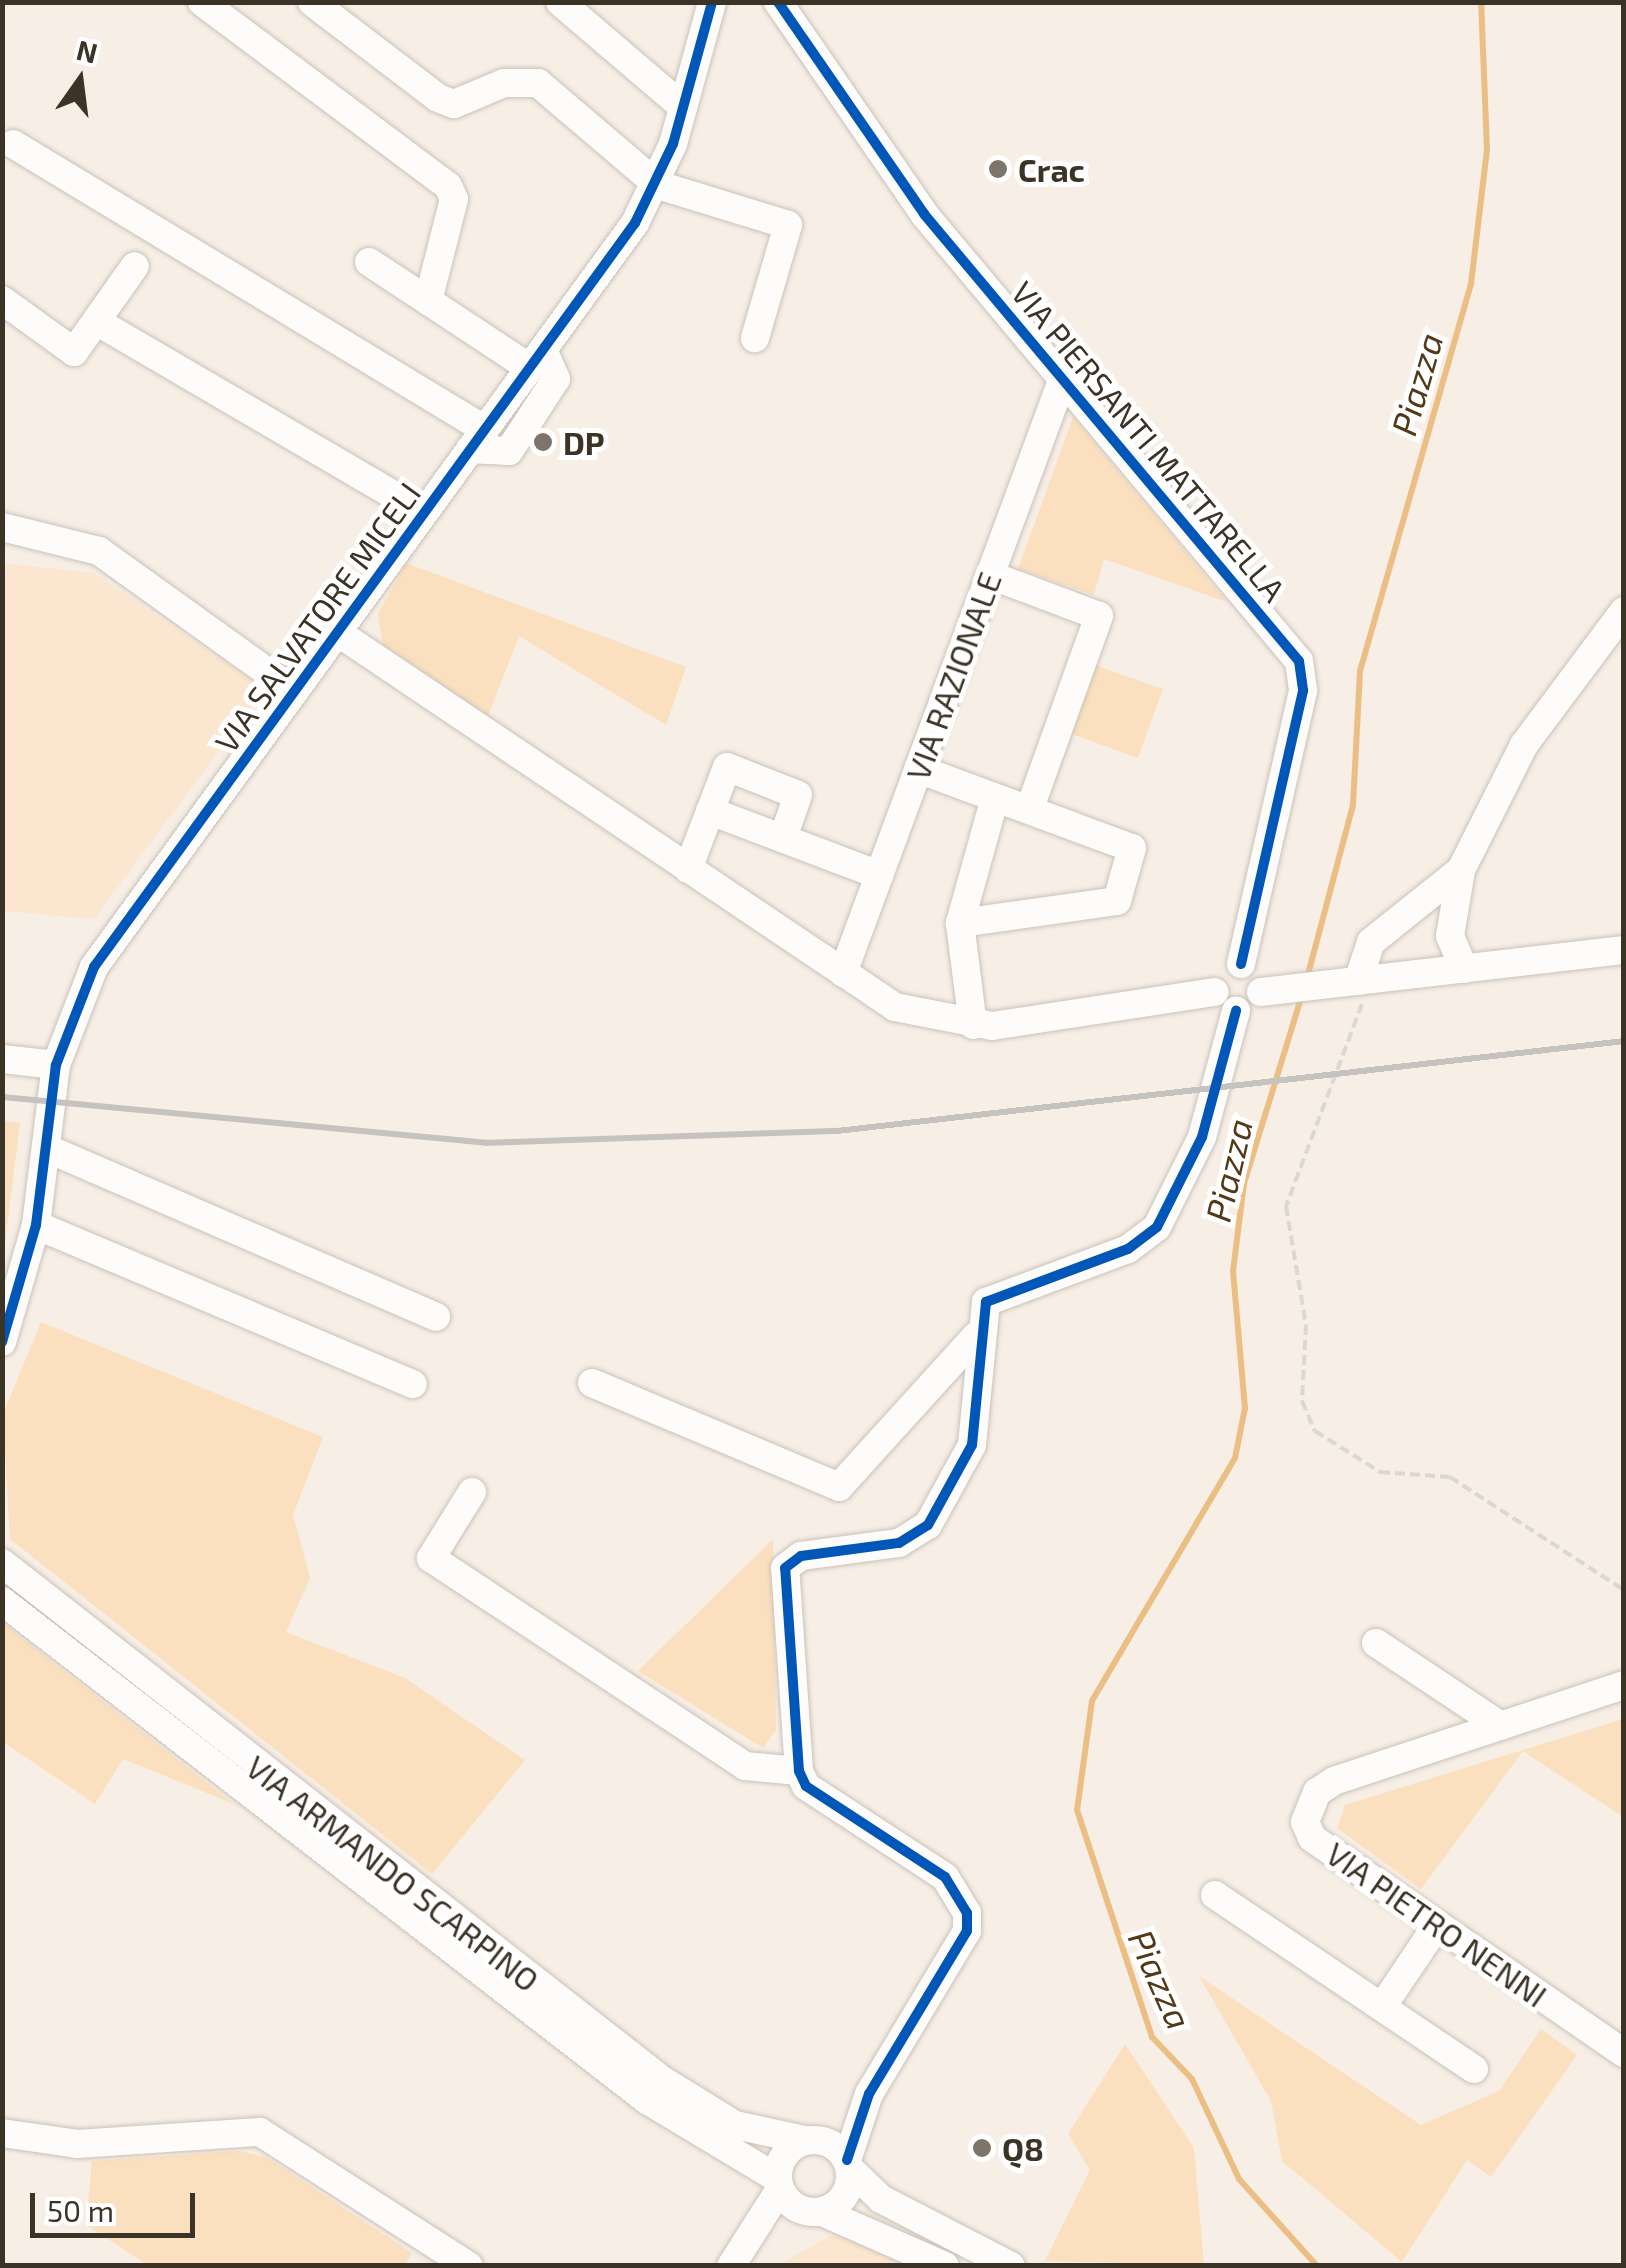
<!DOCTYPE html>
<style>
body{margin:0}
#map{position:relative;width:1626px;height:2268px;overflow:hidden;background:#f7eee5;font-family:"Exo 2",sans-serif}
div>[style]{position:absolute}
.built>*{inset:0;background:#fbe7cf}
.green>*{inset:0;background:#fbe0bf}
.stream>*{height:6px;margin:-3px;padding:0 3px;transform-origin:3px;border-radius:3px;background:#ebbf84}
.path>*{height:4px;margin-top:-2px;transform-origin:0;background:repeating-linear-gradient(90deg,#dad8d5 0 10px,transparent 0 15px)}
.roads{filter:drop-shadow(0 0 2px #cac2b9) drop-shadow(0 0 2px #cac2b9)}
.minor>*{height:28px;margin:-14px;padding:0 14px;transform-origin:14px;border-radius:14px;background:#fefcfb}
.minor>.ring{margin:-14px;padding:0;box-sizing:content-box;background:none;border:28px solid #fefcfb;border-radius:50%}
.rail>*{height:6px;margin:-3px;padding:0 3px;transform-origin:3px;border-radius:3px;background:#c5c2bf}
.cycleway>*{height:10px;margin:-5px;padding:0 5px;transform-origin:5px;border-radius:5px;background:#0057b8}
.dots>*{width:28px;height:28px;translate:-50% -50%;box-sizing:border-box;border:5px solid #fff;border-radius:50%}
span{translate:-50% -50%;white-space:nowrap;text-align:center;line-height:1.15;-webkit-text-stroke:10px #fff;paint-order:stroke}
.poi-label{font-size:32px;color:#3c3327;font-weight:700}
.left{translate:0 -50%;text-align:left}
.street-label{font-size:32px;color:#3c3327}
.water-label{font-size:35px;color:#523917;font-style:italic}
.frame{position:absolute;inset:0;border:5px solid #3c3327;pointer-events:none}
.north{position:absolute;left:30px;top:30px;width:100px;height:100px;-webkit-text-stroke:8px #fff;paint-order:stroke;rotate:14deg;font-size:28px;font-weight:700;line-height:40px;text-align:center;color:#3c3327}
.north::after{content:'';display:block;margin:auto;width:35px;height:45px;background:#3c3327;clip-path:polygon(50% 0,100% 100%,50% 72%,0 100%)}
.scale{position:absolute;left:30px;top:2193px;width:165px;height:45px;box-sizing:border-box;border:5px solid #3c3327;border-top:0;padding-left:12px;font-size:30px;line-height:35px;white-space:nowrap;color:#3c3327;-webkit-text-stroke:8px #fff;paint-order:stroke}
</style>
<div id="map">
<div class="built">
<i style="clip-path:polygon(2px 563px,94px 573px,265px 689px,94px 919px,3px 911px)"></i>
<i style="clip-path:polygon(830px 2236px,852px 2237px,913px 2266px,776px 2266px)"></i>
</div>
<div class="green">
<i style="clip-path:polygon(1073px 417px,1227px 602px,1104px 559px,1094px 595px,1018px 569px)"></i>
<i style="clip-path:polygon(406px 563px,686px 667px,666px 725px,519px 636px,488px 716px,383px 645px,378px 614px)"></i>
<i style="clip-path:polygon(1083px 661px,1163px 689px,1138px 758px,1058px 729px)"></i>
<i style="clip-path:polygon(3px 1121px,20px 1123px,3px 1258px,2px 1121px)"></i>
<i style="clip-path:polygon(41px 1322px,323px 1437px,293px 1515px,310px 1578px,286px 1632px,405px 1678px,525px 1760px,432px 1874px,10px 1539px,3px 1414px)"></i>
<i style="clip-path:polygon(773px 1539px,776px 1730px,763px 1748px,638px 1671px)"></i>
<i style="clip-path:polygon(2px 1623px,3px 1623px,234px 1804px,123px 1759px,95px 1804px,3px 1742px)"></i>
<i style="clip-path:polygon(1623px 1719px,1623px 1817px,1523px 1751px,1421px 1889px,1337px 1828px,1345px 1805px)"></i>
<i style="clip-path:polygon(1199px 1976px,1421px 2125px,1499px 2091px,1541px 2029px,1577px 2055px,1491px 2177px,1467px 2160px,1402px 2262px,1282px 2161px,1271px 2101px)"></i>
<i style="clip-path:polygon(1125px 2044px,1194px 2148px,1204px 2265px,1045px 2261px,1090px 2170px,1068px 2134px)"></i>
<i style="clip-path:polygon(239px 2151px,266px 2157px,412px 2253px,404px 2266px,148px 2265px,86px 2225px,92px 2161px)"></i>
</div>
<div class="stream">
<i style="left:1307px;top:978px;width:179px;rotate:-75.1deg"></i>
<i style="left:1353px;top:805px;width:134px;rotate:-87deg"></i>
<i style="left:1360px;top:671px;width:403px;rotate:-74deg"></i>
<i style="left:1471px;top:284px;width:136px;rotate:-83.2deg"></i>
<i style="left:1487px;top:149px;width:147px;rotate:-92.3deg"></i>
<i style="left:1302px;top:995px;width:197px;rotate:107.1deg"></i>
<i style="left:1244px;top:1183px;width:89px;rotate:97.1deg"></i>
<i style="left:1233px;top:1271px;width:138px;rotate:85deg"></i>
<i style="left:1245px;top:1408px;width:51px;rotate:101.3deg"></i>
<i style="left:1235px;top:1458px;width:282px;rotate:120.5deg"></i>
<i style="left:1092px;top:1701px;width:110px;rotate:97.8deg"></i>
<i style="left:1077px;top:1810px;width:239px;rotate:71.7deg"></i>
<i style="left:1152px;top:2037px;width:58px;rotate:46.4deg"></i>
<i style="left:1192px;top:2079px;width:110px;rotate:64.8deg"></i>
<i style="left:1239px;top:2179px;width:117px;rotate:48.1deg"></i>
</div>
<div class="path">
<i style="left:1362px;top:1004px;width:216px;rotate:110.6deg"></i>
<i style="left:1286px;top:1206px;width:121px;rotate:80.5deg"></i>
<i style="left:1306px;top:1325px;width:76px;rotate:93deg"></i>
<i style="left:1302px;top:1401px;width:33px;rotate:67deg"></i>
<i style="left:1315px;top:1431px;width:77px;rotate:32.2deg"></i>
<i style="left:1380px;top:1472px;width:70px;rotate:4.1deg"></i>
<i style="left:1450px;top:1477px;width:207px;rotate:33deg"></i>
</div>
<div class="roads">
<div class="minor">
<i style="left:202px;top:2px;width:307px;rotate:36.8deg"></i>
<i style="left:448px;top:186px;width:14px;rotate:65deg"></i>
<i style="left:454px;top:199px;width:105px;rotate:104.3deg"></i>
<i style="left:312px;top:2px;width:158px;rotate:37.3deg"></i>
<i style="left:438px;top:98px;width:17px;rotate:21deg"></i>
<i style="left:454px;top:104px;width:54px;rotate:-22.8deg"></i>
<i style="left:504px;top:83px;width:34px"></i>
<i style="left:538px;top:83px;width:157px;rotate:40.4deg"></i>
<i style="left:658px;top:185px;width:136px;rotate:17.1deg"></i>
<i style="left:788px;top:225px;width:118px;rotate:106.3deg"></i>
<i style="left:560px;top:2px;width:162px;rotate:40.5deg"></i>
<i style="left:778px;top:2px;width:257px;rotate:55.4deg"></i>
<i style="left:924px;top:214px;width:583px;rotate:50.01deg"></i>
<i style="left:1299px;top:661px;width:30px;rotate:82deg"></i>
<i style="left:1303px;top:691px;width:280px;rotate:102.8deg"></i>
<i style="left:13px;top:144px;width:551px;rotate:31.18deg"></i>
<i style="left:369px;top:262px;width:193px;rotate:33.4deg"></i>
<i style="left:2px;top:300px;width:89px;rotate:35.8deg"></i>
<i style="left:74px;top:352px;width:105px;rotate:-54.7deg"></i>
<i style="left:96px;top:321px;width:379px;rotate:30.3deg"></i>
<i style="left:470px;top:449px;width:39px;rotate:3deg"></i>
<i style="left:509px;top:451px;width:86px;rotate:-56.9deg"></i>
<i style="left:556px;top:379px;width:32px;rotate:-114deg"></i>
<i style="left:2px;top:527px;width:100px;rotate:13.9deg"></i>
<i style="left:99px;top:551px;width:240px;rotate:35.7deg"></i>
<i style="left:990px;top:575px;width:116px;rotate:20.6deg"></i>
<i style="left:1099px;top:616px;width:206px;rotate:109.8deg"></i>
<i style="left:337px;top:632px;width:672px;rotate:33.9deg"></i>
<i style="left:895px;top:1007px;width:99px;rotate:11.1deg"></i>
<i style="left:992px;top:1026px;width:225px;rotate:-8.7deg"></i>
<i style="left:918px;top:769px;width:228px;rotate:20.3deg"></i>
<i style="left:1132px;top:848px;width:55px;rotate:105.8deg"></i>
<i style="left:1117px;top:901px;width:159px;rotate:172deg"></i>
<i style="left:710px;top:811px;width:181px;rotate:20.7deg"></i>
<i style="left:688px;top:869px;width:109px;rotate:-69.1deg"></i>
<i style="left:727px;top:767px;width:76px;rotate:21.5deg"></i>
<i style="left:798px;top:795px;width:46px;rotate:109.2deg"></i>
<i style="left:1464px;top:969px;width:36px;rotate:-113deg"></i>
<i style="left:1450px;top:936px;width:67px;rotate:-80.5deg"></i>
<i style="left:1461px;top:870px;width:140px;rotate:-63.3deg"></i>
<i style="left:1524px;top:745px;width:167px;rotate:-53.3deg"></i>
<i style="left:843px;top:973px;width:634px;rotate:-69.71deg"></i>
<i style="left:1358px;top:981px;width:41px;rotate:-71.6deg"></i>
<i style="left:1371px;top:942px;width:115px;rotate:-38.7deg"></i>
<i style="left:1261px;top:992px;width:365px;rotate:-6.6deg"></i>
<i style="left:973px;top:1025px;width:103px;rotate:-97.3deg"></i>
<i style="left:960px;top:923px;width:130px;rotate:-74.4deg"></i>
<i style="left:2px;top:1059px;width:54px;rotate:6.3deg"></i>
<i style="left:46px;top:1148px;width:425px;rotate:23.4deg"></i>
<i style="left:36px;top:1225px;width:409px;rotate:22.9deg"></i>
<i style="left:2px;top:1342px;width:122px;rotate:-73.8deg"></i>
<i style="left:36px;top:1225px;width:161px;rotate:-82.9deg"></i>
<i style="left:56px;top:1065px;width:105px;rotate:-68.8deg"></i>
<i style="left:94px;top:967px;width:920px;rotate:-53.98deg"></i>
<i style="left:635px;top:223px;width:88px;rotate:-64.3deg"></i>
<i style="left:673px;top:144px;width:147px;rotate:-74.6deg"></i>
<i style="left:592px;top:1383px;width:268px;rotate:22.8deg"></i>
<i style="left:839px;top:1487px;width:204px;rotate:-47.8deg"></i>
<i style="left:472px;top:1492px;width:78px;rotate:121.8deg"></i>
<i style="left:431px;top:1558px;width:377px;rotate:33.5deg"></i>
<i style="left:745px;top:1766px;width:54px;rotate:5.3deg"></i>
<i style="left:2px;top:1563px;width:838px;rotate:38.07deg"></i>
<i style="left:662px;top:2080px;width:86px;rotate:31.7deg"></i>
<i style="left:735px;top:2125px;width:72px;rotate:12.1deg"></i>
<i style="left:2px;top:1601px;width:815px;rotate:37.73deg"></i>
<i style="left:647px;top:2100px;width:152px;rotate:31deg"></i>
<i style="left:1376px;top:1643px;width:150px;rotate:33.6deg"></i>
<i style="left:1624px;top:1685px;width:305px;rotate:161.7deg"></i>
<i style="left:1334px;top:1781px;width:20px;rotate:147deg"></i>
<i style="left:1317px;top:1792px;width:32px;rotate:112deg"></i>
<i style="left:1305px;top:1822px;width:17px;rotate:66deg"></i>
<i style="left:1312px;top:1838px;width:379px;rotate:34.6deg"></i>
<i style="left:1215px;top:1895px;width:312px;rotate:33.9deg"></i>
<i style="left:1382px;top:2007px;width:99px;rotate:-56.1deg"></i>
<i style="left:2px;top:2133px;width:76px;rotate:8.3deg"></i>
<i style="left:77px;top:2144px;width:183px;rotate:-3.8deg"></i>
<i style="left:260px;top:2132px;width:248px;rotate:32.7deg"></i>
<i class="ring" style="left:778px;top:2140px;width:44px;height:44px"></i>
<i style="left:847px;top:2160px;width:70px;rotate:-71.6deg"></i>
<i style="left:869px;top:2094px;width:190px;rotate:-59deg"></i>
<i style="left:967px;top:1931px;width:18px;rotate:-90deg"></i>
<i style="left:967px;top:1913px;width:42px;rotate:-121.4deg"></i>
<i style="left:945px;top:1877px;width:166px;rotate:-146.8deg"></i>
<i style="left:806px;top:1786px;width:17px;rotate:-115deg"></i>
<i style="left:799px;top:1771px;width:203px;rotate:-93.9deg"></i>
<i style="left:785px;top:1568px;width:20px;rotate:-37deg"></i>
<i style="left:801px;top:1556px;width:99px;rotate:-7.6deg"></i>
<i style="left:899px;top:1543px;width:34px;rotate:-32deg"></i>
<i style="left:928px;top:1525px;width:91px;rotate:-61.2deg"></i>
<i style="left:972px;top:1445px;width:144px;rotate:-84.4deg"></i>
<i style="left:986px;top:1302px;width:152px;rotate:-20.5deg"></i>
<i style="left:1128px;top:1249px;width:36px;rotate:-37deg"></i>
<i style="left:1157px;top:1227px;width:101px;rotate:-63.4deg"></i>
<i style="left:1202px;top:1137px;width:131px;rotate:-74.9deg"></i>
<i style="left:850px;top:2169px;width:43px;rotate:44.1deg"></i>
<i style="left:881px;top:2199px;width:146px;rotate:27.3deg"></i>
<i style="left:822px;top:2212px;width:134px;rotate:23.7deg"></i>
<i style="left:731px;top:2266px;width:91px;rotate:-57.5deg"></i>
</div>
</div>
<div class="rail">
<i style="left:2px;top:1097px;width:486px;rotate:5.4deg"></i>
<i style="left:486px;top:1143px;width:351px;rotate:-2deg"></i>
<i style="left:837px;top:1131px;width:792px;rotate:-6.52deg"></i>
</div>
<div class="cycleway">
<i style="left:778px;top:2px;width:257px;rotate:55.4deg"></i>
<i style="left:924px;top:214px;width:583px;rotate:50.01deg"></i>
<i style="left:1299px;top:661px;width:30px;rotate:82deg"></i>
<i style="left:1303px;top:691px;width:280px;rotate:102.8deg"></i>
<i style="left:2px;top:1342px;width:122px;rotate:-73.8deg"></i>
<i style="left:36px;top:1225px;width:161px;rotate:-82.9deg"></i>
<i style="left:56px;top:1065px;width:105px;rotate:-68.8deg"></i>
<i style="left:94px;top:967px;width:920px;rotate:-53.98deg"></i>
<i style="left:635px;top:223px;width:88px;rotate:-64.3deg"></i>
<i style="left:673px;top:144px;width:147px;rotate:-74.6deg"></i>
<i style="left:847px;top:2160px;width:70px;rotate:-71.6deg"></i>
<i style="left:869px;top:2094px;width:190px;rotate:-59deg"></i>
<i style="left:967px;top:1931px;width:18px;rotate:-90deg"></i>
<i style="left:967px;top:1913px;width:42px;rotate:-121.4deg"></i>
<i style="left:945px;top:1877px;width:166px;rotate:-146.8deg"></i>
<i style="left:806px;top:1786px;width:17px;rotate:-115deg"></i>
<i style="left:799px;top:1771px;width:203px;rotate:-93.9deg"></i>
<i style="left:785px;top:1568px;width:20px;rotate:-37deg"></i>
<i style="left:801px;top:1556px;width:99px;rotate:-7.6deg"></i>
<i style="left:899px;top:1543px;width:34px;rotate:-32deg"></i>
<i style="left:928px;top:1525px;width:91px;rotate:-61.2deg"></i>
<i style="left:972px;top:1445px;width:144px;rotate:-84.4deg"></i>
<i style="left:986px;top:1302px;width:152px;rotate:-20.5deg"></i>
<i style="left:1128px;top:1249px;width:36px;rotate:-37deg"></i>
<i style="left:1157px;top:1227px;width:101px;rotate:-63.4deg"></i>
<i style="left:1202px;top:1137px;width:131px;rotate:-74.9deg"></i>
</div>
<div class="dots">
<i style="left:998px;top:169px;background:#7d746a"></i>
<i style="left:543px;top:442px;background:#7d746a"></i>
<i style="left:982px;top:2148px;background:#7d746a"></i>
</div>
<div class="poi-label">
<span class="left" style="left:1018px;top:169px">Crac</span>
<span class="left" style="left:563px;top:442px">DP</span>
<span class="left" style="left:1002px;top:2148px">Q8</span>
</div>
<div class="street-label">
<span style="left:1149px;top:441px;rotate:50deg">VIA PIERSANTI MATTARELLA</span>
<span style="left:317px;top:617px;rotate:-54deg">VIA SALVATORE MICELI</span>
<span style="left:953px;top:676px;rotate:-70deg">VIA RAZIONALE</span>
<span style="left:393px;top:1873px;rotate:38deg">VIA ARMANDO SCARPINO</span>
<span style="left:1437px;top:1924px;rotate:35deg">VIA PIETRO NENNI</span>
</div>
<div class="water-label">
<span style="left:1416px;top:384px;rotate:-74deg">Piazza</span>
<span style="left:1228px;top:1170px;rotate:-77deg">Piazza</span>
<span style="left:1161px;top:1979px;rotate:66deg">Piazza</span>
</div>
<div class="frame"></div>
<div class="north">N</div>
<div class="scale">50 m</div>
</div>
